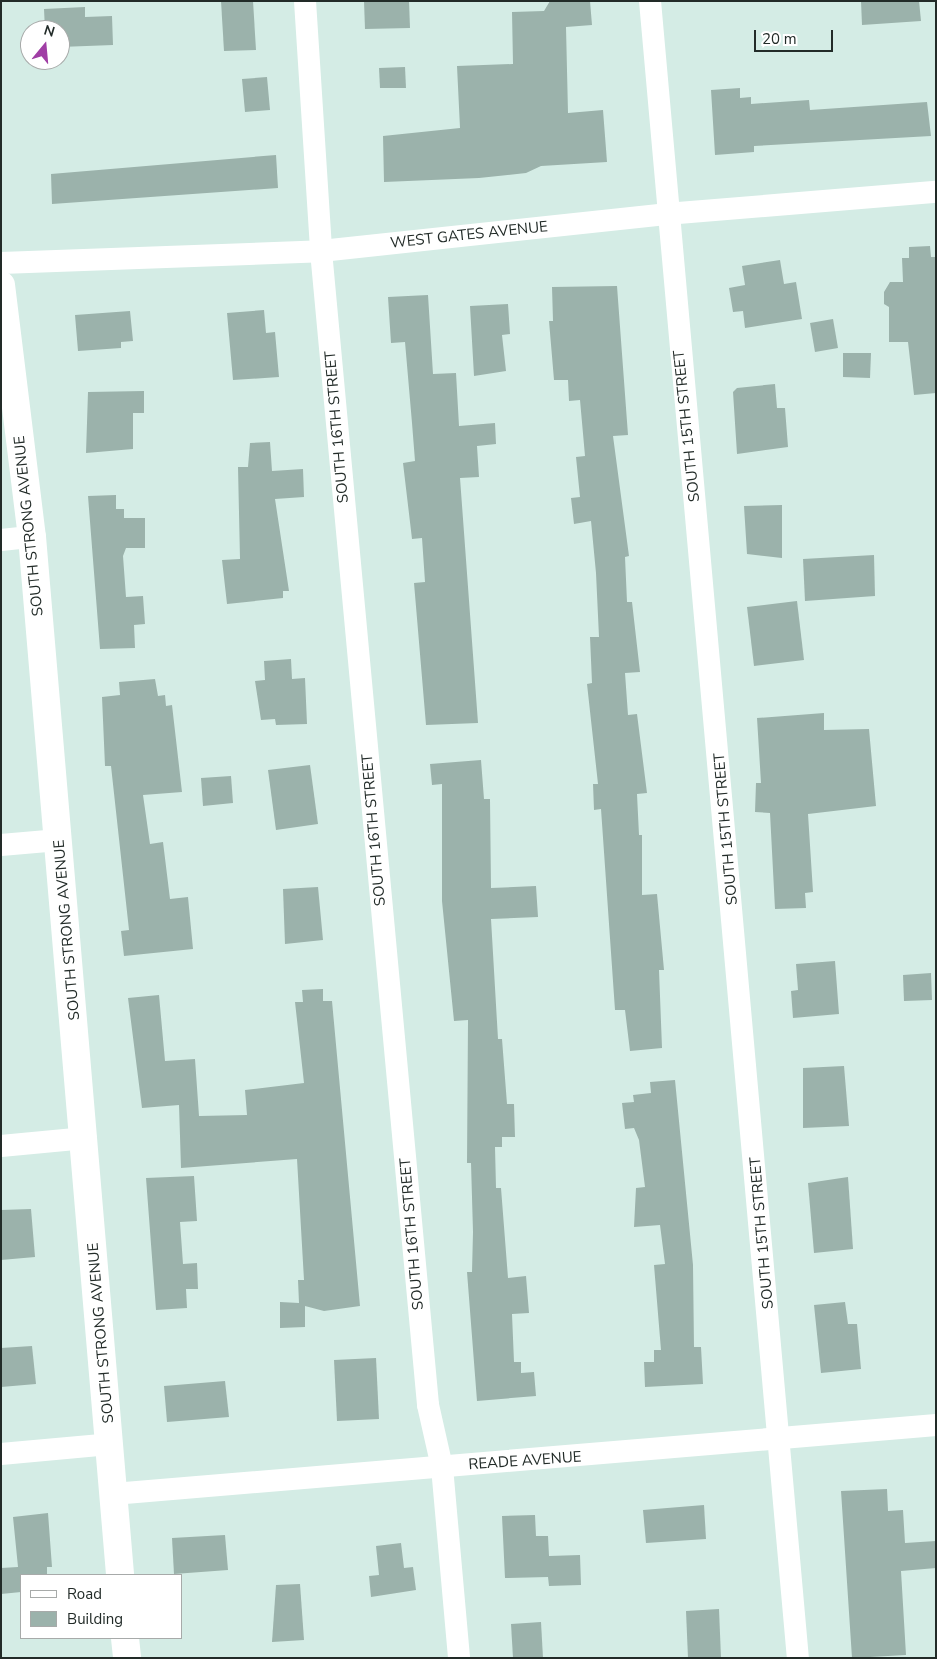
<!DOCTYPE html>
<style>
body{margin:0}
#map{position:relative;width:937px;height:1659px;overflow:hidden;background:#d4ece5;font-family:"Nunito Sans",sans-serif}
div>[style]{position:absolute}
.building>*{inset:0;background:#9bb2ab}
.minor>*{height:22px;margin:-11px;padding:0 11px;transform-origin:11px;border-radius:11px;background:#fff}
.tertiary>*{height:28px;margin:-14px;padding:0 14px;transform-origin:14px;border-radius:14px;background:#fff}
span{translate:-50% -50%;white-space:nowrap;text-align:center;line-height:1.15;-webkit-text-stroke:5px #fff;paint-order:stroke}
.street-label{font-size:15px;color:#222b28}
.frame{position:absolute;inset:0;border:2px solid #222b28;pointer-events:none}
.legend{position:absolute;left:20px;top:1574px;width:162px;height:65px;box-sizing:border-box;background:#fff;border:1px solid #a7aaa9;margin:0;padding:6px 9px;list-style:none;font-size:15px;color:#222b28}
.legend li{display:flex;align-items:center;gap:10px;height:25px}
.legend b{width:25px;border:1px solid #a7aaa9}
.north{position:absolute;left:20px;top:20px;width:50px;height:50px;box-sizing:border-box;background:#fff;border:1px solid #a7aaa9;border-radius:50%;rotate:17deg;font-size:14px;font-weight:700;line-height:20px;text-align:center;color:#222b28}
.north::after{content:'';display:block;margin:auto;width:18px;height:22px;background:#a03ea5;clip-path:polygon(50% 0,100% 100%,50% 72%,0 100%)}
.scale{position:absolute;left:754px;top:30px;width:79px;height:22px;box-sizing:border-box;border:2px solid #222b28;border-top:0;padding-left:6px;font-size:15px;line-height:18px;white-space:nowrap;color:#222b28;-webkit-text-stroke:4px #fff;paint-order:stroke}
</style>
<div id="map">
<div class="building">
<i style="clip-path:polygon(221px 1px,253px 1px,256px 50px,224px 51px)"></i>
<i style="clip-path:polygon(364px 1px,409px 1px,410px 28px,365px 29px)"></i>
<i style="clip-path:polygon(550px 1px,590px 1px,592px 25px,566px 27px,568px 113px,603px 110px,607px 162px,541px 166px,526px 173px,479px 178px,384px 182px,383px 136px,460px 128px,457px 66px,513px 64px,512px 12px,544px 11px)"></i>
<i style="clip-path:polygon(861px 1px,919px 1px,921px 21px,862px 25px)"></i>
<i style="clip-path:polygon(85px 7px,85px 17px,112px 16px,113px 45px,60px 47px,60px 30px,45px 30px,44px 9px)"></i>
<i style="clip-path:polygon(405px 67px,406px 88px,380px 88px,379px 68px)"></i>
<i style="clip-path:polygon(267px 77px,270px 110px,245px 112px,242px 79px)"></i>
<i style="clip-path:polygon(740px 88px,740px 98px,751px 97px,751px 104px,809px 100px,810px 110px,927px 102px,931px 136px,754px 146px,754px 152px,715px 155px,711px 90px)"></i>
<i style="clip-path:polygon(276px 155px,278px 188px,52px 204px,51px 174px)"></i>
<i style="clip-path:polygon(930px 246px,931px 257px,936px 257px,936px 393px,914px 395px,908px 342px,889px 342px,889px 307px,884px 304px,884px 292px,890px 282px,903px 282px,902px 258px,909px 258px,909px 247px)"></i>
<i style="clip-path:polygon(780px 260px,784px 284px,796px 282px,802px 319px,745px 328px,743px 311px,733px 312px,729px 288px,745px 285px,742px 266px)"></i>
<i style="clip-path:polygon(617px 286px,628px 435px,613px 436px,629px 556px,625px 557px,627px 602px,632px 602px,640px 672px,625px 673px,628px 715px,637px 714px,647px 793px,637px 794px,639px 835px,642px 835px,642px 895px,657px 894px,664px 970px,659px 970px,662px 1048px,630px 1051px,625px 1010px,615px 1010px,601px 809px,594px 810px,593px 784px,598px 784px,587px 684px,592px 683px,590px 637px,599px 637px,596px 573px,591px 521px,574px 524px,571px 498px,580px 497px,576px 457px,585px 456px,580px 400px,569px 401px,568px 380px,554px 380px,549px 321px,553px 321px,552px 287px)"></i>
<i style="clip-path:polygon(428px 295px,433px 374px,456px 373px,459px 426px,495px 423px,496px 444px,477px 446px,479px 477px,460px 478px,478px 723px,426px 725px,414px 583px,425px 582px,422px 538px,412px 539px,403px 463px,415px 461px,412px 423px,405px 342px,391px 343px,388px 297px)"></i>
<i style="clip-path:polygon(508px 304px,510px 334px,502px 335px,506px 371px,474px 376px,470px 306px)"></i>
<i style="clip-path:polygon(264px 310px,266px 333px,275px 332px,279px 377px,233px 380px,227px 313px)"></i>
<i style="clip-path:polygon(130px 311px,133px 341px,121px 342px,121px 348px,78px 351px,75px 315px)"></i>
<i style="clip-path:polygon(833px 319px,838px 348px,815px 352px,810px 323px)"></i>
<i style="clip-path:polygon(843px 353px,871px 353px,870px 378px,843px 377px)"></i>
<i style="clip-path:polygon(775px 384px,777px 408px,785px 408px,788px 447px,737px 454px,733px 392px,737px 388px)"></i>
<i style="clip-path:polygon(144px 391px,144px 413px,133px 413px,133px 449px,86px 453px,88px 392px)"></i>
<i style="clip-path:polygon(270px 442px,272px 471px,303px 469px,304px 497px,275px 499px,289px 591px,283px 591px,283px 598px,227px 604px,222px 560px,240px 559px,238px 467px,248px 467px,250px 443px)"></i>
<i style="clip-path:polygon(116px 495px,116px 509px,124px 509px,124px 518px,145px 518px,145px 548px,126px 548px,123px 556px,126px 597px,143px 596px,145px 624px,134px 625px,135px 648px,100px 649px,88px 496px)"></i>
<i style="clip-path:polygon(782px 505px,782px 558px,747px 554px,744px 506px)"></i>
<i style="clip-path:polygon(874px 555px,875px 596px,805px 601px,803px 559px)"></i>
<i style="clip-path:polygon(797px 601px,804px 660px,754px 666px,747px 607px)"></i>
<i style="clip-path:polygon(291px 659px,292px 679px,305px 678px,307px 724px,276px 725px,275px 719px,261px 720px,255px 681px,265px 680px,264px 661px)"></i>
<i style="clip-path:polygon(155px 679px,158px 696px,165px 695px,166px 706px,172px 705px,182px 792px,143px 795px,150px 844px,163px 842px,170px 899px,188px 897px,193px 949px,124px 956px,121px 931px,129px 930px,111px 766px,105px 766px,102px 697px,120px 695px,119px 682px)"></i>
<i style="clip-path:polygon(824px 713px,824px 730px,869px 729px,876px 806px,808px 814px,813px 892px,805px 893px,806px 908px,775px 909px,770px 813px,755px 812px,756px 783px,761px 783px,757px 718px)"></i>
<i style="clip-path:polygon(481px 760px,484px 799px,490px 799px,491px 888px,536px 886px,538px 917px,491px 919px,498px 1039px,502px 1039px,507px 1104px,514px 1104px,515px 1137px,502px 1137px,502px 1147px,495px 1147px,496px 1188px,501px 1188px,508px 1278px,526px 1276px,529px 1313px,512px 1314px,514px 1362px,521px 1362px,521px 1373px,534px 1372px,536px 1396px,477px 1401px,467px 1272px,472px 1272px,473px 1232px,471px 1163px,467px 1163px,468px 1020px,454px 1021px,442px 901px,442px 784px,432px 785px,430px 764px)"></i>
<i style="clip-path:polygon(310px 765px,318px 824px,276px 830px,268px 770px)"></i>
<i style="clip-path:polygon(231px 776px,233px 803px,203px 806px,201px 778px)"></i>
<i style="clip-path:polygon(318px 887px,323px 940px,285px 944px,283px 889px)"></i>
<i style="clip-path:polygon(835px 961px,839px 1014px,793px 1018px,791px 991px,798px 990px,796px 964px)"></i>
<i style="clip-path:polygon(931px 973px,932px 1000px,904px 1001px,903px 975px)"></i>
<i style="clip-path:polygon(323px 989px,323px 1001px,332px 1001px,360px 1306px,324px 1311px,305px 1306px,305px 1327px,280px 1328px,280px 1302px,299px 1303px,298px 1280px,304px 1280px,297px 1159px,181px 1168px,179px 1105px,142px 1108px,128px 998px,159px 995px,165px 1061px,195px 1059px,199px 1116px,247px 1115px,245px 1090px,304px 1083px,295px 1002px,303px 1002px,302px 990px)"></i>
<i style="clip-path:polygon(844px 1066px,849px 1126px,803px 1128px,803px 1068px)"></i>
<i style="clip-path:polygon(675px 1080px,693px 1265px,694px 1347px,701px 1347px,703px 1384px,645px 1387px,644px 1362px,654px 1362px,654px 1350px,661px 1350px,654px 1265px,665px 1264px,660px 1225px,634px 1227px,636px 1188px,645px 1187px,639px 1140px,634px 1128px,625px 1129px,622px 1103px,634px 1102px,633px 1095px,651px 1093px,650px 1082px)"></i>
<i style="clip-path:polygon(194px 1176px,197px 1221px,180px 1222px,183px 1264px,197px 1263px,198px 1289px,186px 1289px,187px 1308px,156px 1310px,146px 1178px)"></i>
<i style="clip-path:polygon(848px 1177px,853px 1249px,814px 1253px,808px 1183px)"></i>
<i style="clip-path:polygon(31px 1209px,35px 1257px,1px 1260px,1px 1210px)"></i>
<i style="clip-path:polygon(845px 1302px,848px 1324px,857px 1324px,861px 1369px,821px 1373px,814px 1305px)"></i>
<i style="clip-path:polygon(32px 1346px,36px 1384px,1px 1387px,1px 1348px)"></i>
<i style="clip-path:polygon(376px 1358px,379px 1419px,337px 1421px,334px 1360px)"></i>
<i style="clip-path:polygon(225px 1381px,229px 1417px,167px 1422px,164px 1386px)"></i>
<i style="clip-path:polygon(887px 1489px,888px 1511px,903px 1510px,905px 1543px,936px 1541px,936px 1568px,901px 1571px,906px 1655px,852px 1658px,841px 1491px)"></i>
<i style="clip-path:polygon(704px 1505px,706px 1539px,646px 1543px,643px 1510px)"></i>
<i style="clip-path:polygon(48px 1513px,52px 1567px,47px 1567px,47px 1575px,21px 1575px,21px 1592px,1px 1594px,1px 1568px,18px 1567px,13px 1517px)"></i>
<i style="clip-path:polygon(535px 1515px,536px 1536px,548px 1536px,549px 1556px,580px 1555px,581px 1585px,549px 1586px,548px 1577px,505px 1578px,502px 1516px)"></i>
<i style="clip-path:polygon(225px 1535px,228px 1570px,174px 1574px,172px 1538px)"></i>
<i style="clip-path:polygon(401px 1543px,404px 1568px,413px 1567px,416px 1590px,371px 1597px,369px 1576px,379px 1575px,376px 1546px)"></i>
<i style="clip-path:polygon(300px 1584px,304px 1640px,272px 1642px,276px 1585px)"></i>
<i style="clip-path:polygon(719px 1609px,721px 1658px,688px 1658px,686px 1611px)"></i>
<i style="clip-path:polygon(541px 1622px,543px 1658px,513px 1658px,511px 1624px)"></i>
</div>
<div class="minor">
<i style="left:305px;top:1px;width:251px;rotate:86.3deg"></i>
<i style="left:321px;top:251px;width:1159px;rotate:84.7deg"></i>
<i style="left:428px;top:1405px;width:64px;rotate:77.3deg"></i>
<i style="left:442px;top:1467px;width:192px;rotate:84.9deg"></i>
<i style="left:650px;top:1px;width:1664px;rotate:84.9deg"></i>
<i style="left:1px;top:263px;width:320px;rotate:-2.1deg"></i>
<i style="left:321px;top:251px;width:347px;rotate:-6.1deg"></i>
<i style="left:666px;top:214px;width:271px;rotate:-4.7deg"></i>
<i style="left:1px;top:540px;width:31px;rotate:-6deg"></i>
<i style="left:1px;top:845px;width:58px;rotate:-4.9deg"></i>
<i style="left:1px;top:1146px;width:85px;rotate:-5.4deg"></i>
<i style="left:1px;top:1454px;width:109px;rotate:-5.2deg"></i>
<i style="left:113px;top:1494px;width:826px;rotate:-4.79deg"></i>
</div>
<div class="tertiary">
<i style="left:1px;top:285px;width:254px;rotate:83deg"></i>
<i style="left:32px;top:537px;width:1042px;rotate:85.15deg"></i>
<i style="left:125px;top:1638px;width:20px;rotate:84deg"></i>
</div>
<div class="street-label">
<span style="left:469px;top:235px;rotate:-6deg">WEST GATES AVENUE</span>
<span style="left:687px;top:426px;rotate:-96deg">SOUTH 15TH STREET</span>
<span style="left:337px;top:427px;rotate:-95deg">SOUTH 16TH STREET</span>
<span style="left:29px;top:526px;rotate:-96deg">SOUTH STRONG AVENUE</span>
<span style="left:726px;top:829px;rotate:-95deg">SOUTH 15TH STREET</span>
<span style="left:374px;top:830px;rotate:-95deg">SOUTH 16TH STREET</span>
<span style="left:67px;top:930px;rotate:-95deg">SOUTH STRONG AVENUE</span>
<span style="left:762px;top:1233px;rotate:-95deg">SOUTH 15TH STREET</span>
<span style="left:412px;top:1234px;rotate:-95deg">SOUTH 16TH STREET</span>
<span style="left:101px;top:1333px;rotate:-95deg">SOUTH STRONG AVENUE</span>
<span style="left:525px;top:1461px;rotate:-4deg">READE AVENUE</span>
</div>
<div class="frame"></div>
<ul class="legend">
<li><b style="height:6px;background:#fff"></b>Road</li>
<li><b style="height:14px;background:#9bb2ab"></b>Building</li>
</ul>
<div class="north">N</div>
<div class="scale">20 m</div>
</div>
